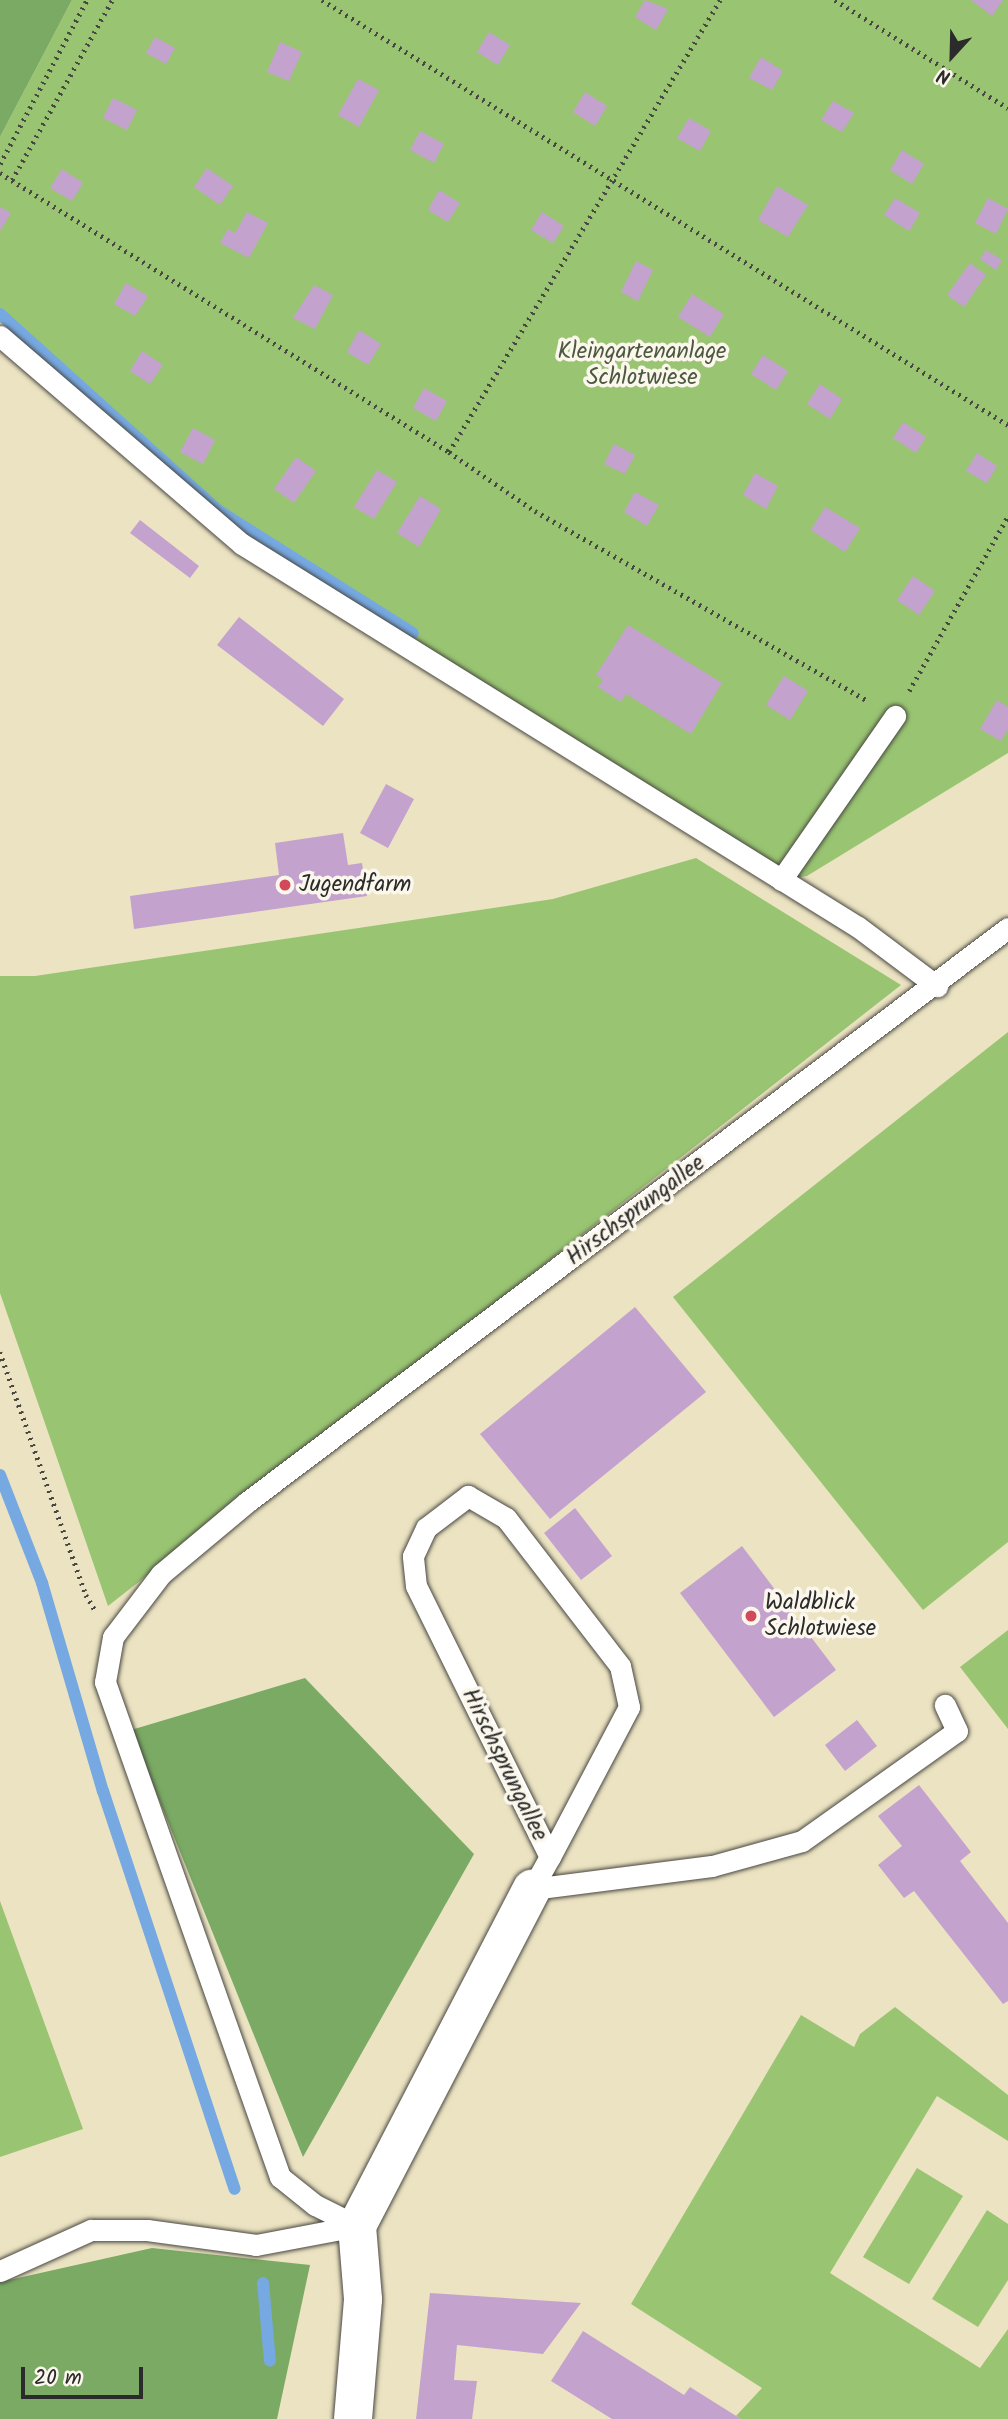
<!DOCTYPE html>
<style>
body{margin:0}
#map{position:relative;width:1008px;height:2419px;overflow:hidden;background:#ece3c2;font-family:Kalam,sans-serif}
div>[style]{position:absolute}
.green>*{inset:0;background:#99c572}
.forest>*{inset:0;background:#7aaa64}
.stream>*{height:12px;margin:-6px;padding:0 6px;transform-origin:6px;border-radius:6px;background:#76a8e1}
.building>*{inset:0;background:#c3a2ce}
.path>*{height:4.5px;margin-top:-2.25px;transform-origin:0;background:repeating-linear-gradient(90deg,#484742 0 2px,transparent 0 7px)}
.roads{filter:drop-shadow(0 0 2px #484742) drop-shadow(0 0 2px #484742)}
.lane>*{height:21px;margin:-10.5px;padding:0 10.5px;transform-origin:10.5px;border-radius:10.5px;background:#fff}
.street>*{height:38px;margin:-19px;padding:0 19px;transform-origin:19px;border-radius:19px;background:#fff}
.dots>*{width:19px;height:19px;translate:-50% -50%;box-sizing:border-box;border:4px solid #fbf7ec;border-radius:50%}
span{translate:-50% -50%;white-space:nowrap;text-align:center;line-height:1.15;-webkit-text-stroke:7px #fbf7ec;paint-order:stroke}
.park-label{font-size:23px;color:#4c5940}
.poi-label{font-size:23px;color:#2b2b2b}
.left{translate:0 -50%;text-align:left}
.street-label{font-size:23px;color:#2b2b2b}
.north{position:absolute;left:917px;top:21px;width:70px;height:70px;-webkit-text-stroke:5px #fbf7ec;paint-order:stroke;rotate:202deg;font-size:19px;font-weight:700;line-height:28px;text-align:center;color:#2b2b2b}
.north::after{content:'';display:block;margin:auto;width:24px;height:32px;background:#2b2b2b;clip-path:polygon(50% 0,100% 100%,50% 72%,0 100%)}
.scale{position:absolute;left:21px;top:2367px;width:122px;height:32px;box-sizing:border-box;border:4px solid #2b2b2b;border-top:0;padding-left:9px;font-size:21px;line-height:24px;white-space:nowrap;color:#2b2b2b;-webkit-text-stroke:5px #fbf7ec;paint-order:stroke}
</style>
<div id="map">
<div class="green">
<i style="clip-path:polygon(72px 0,1008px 0,1008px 753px,807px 876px,781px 880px,213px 522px,0 312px,0 137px)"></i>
<i style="clip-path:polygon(696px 858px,901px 985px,108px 1606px,0 1293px,0 976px,35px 976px,553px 899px)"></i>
<i style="clip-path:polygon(1008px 1032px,1008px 1542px,923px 1610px,673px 1297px)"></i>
<i style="clip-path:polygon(1008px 1630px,1008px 1729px,960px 1667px)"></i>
<i style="clip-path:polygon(0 1901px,83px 2129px,0 2157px)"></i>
<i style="clip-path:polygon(895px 2007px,1008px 2095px,1008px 2141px,937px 2096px,830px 2273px,980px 2368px,1008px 2329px,1008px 2419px,741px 2419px,736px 2416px,762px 2388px,631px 2304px,801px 2015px,854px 2047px,860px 2034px)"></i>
<i style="clip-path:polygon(917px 2168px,963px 2196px,909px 2284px,863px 2257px)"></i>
<i style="clip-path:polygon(987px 2210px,1008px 2224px,1008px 2280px,978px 2327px,932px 2299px)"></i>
</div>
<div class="forest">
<i style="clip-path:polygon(0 0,72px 0,0 137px)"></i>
<i style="clip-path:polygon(305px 1678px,474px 1854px,303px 2157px,131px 1730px)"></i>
<i style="clip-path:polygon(152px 2248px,310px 2265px,277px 2419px,0 2419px,0 2282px)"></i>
</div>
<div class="stream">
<i style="left:0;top:314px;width:295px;rotate:42deg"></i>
<i style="left:219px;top:511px;width:229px;rotate:32.2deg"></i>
<i style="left:0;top:1475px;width:116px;rotate:68.7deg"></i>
<i style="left:42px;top:1583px;width:217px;rotate:73.7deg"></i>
<i style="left:103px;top:1791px;width:419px;rotate:71.7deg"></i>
<i style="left:263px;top:2283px;width:78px;rotate:84.9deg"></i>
</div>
<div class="building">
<i style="clip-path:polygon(645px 0,668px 9px,656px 30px,635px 17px)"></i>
<i style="clip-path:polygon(971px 0,1003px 0,992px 16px)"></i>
<i style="clip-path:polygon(489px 32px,510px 45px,498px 65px,477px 52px)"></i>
<i style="clip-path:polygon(155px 37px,175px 48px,166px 64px,146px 53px)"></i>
<i style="clip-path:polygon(280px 42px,302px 52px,289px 81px,267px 72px)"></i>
<i style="clip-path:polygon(761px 57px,783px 71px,772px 90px,749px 78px)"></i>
<i style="clip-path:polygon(358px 79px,379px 90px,359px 127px,338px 115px)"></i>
<i style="clip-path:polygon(585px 92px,607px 106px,595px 126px,573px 112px)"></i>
<i style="clip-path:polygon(113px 98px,137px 110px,127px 130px,103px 118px)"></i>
<i style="clip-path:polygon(833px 101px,854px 113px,842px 132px,821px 120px)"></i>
<i style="clip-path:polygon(689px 118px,711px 131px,700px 151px,677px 138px)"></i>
<i style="clip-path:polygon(420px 131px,444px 144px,434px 163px,410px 150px)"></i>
<i style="clip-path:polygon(902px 150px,924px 164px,912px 184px,890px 170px)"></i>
<i style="clip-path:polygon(207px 168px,233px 186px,220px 205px,194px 187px)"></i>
<i style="clip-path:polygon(62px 169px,83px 183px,72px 201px,50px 188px)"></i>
<i style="clip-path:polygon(777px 186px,808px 205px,788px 237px,758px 220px)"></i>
<i style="clip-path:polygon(439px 190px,460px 203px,448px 222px,428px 210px)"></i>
<i style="clip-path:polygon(895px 198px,920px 213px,909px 231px,884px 215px)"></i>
<i style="clip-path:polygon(988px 198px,1008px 209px,996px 234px,975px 223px)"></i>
<i style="clip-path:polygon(0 207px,11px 213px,0 231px)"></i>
<i style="clip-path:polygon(247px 212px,268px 223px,249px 258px,220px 243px,228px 229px,235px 233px)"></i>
<i style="clip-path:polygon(542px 212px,564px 226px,553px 243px,531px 230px)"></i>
<i style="clip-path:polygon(986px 250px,1002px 260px,996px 270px,980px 259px)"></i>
<i style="clip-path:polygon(636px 261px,653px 270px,638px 301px,621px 292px)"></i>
<i style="clip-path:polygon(970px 263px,986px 275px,964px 307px,947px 295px)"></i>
<i style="clip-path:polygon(126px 283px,148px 296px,135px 316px,114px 304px)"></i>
<i style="clip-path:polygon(314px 285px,333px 295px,315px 329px,293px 318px)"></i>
<i style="clip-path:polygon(692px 294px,724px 314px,710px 337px,678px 317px)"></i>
<i style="clip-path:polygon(359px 330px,381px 344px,368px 365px,347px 352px)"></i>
<i style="clip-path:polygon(142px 351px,163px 365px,150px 384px,130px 371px)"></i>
<i style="clip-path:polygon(763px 355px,788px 371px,776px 390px,751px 374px)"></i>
<i style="clip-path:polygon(820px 384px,842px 399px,830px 419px,807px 404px)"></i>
<i style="clip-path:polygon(424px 388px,447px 401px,436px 421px,413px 408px)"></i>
<i style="clip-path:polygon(903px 422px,926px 437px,916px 453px,893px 438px)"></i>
<i style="clip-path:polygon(193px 428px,215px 440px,203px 464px,180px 452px)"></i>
<i style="clip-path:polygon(614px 444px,635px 455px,625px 474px,604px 464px)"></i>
<i style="clip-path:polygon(977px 453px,997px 466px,987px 483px,966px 471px)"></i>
<i style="clip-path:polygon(296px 457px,316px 471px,294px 503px,274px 489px)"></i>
<i style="clip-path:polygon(377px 470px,397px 482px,374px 519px,354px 507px)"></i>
<i style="clip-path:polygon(755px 473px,778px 486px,766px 509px,743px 495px)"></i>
<i style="clip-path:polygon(635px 492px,659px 505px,647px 526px,624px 512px)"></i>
<i style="clip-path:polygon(420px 496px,441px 509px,419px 547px,397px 533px)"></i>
<i style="clip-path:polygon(825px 507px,860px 528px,845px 552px,811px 530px)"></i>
<i style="clip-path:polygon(140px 520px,199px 566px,190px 578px,130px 533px)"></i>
<i style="clip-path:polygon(913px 576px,935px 591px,919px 615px,897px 600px)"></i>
<i style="clip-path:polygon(239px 617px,344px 699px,323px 726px,217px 645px)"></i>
<i style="clip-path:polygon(628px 625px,722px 683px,691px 734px,626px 694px,621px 702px,598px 687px,603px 680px,596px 675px)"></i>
<i style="clip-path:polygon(784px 676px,808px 691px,790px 720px,766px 705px)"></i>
<i style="clip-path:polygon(997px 700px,1008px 707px,1008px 729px,1001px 741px,980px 729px)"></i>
<i style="clip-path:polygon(386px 784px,414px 799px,388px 848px,360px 833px)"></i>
<i style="clip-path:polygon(343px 833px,348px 865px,362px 863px,367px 896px,134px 929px,130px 896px,279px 875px,275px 843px)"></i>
<i style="clip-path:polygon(635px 1307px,706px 1392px,550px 1519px,480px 1434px)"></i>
<i style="clip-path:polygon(575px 1508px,612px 1556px,581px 1580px,544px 1533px)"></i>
<i style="clip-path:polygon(742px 1546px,836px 1670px,774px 1717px,680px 1593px)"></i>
<i style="clip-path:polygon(857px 1720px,877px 1746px,845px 1771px,825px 1745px)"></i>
<i style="clip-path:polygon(919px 1785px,971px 1852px,960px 1861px,1008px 1923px,1008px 2001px,1003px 2004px,914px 1891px,904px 1898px,878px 1865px,902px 1846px,878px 1816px)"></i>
<i style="clip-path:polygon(430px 2293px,581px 2303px,543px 2354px,457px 2345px,454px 2380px,477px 2381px,472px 2419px,416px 2419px)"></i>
<i style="clip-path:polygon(583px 2331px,684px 2395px,690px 2387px,741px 2419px,612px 2419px,551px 2381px)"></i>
</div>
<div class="path">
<i style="left:322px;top:0;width:807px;rotate:31.78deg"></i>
<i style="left:835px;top:0;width:204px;rotate:32deg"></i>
<i style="left:0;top:164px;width:186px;rotate:-62.1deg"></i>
<i style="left:0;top:173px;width:529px;rotate:31.86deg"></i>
<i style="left:449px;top:452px;width:527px;rotate:-59.05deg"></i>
<i style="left:12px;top:180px;width:206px;rotate:-60.9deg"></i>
<i style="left:449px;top:452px;width:104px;rotate:34.5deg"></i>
<i style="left:535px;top:511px;width:382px;rotate:29.7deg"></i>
<i style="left:909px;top:691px;width:201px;rotate:-60.5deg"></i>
<i style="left:0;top:1352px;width:258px;rotate:70.5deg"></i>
<i style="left:86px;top:1595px;width:17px;rotate:59deg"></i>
</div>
<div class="roads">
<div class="lane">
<i style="left:0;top:336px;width:319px;rotate:40.7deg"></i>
<i style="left:242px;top:544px;width:725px;rotate:31.87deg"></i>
<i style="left:858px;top:927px;width:99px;rotate:36.8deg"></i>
<i style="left:781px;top:880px;width:200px;rotate:-55.2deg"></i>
<i style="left:532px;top:1889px;width:37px;rotate:-61deg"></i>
<i style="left:550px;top:1857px;width:302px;rotate:-116.3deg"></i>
<i style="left:416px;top:1586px;width:30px;rotate:-96deg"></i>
<i style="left:413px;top:1556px;width:31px;rotate:-65deg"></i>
<i style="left:426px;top:1528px;width:53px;rotate:-37.3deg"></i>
<i style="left:468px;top:1496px;width:44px;rotate:30.1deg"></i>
<i style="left:506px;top:1518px;width:187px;rotate:52.4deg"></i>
<i style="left:620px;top:1666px;width:42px;rotate:77.6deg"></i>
<i style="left:629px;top:1707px;width:170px;rotate:117.8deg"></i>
<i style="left:532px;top:1889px;width:181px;rotate:-7.3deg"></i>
<i style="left:712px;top:1866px;width:93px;rotate:-15.5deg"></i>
<i style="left:802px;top:1841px;width:190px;rotate:-35.4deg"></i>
<i style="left:957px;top:1731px;width:29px;rotate:-115deg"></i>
<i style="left:357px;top:2226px;width:47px;rotate:-153.4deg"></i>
<i style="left:315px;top:2205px;width:45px;rotate:-141.3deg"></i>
<i style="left:280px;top:2177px;width:525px;rotate:-109.47deg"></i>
<i style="left:105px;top:1682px;width:46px;rotate:-79.9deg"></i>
<i style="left:113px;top:1637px;width:79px;rotate:-52.7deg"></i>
<i style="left:161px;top:1574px;width:112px;rotate:-39.9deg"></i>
<i style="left:247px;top:1502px;width:953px;rotate:-37.03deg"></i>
<i style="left:0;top:2271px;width:100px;rotate:-24.3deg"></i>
<i style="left:91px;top:2230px;width:56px"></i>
<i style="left:147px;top:2230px;width:110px;rotate:7.8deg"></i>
<i style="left:256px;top:2245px;width:103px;rotate:-10.7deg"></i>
</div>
<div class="street">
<i style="left:353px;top:2419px;width:120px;rotate:-85.2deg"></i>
<i style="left:363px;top:2299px;width:73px;rotate:-94.7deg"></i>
<i style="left:357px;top:2226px;width:380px;rotate:-62.6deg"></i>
</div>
</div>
<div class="dots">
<i style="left:285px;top:885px;background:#d1495b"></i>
<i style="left:751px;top:1616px;background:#d1495b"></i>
</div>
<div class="park-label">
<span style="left:642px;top:365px">Kleingartenanlage<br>Schlotwiese</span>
</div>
<div class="poi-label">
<span class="left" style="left:299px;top:885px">Jugendfarm</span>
<span class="left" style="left:765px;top:1616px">Waldblick<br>Schlotwiese</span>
</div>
<div class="street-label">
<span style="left:636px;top:1211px;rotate:-37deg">Hirschsprungallee</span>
<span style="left:504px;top:1765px;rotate:64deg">Hirschsprungallee</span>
</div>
<div class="north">N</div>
<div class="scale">20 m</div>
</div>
